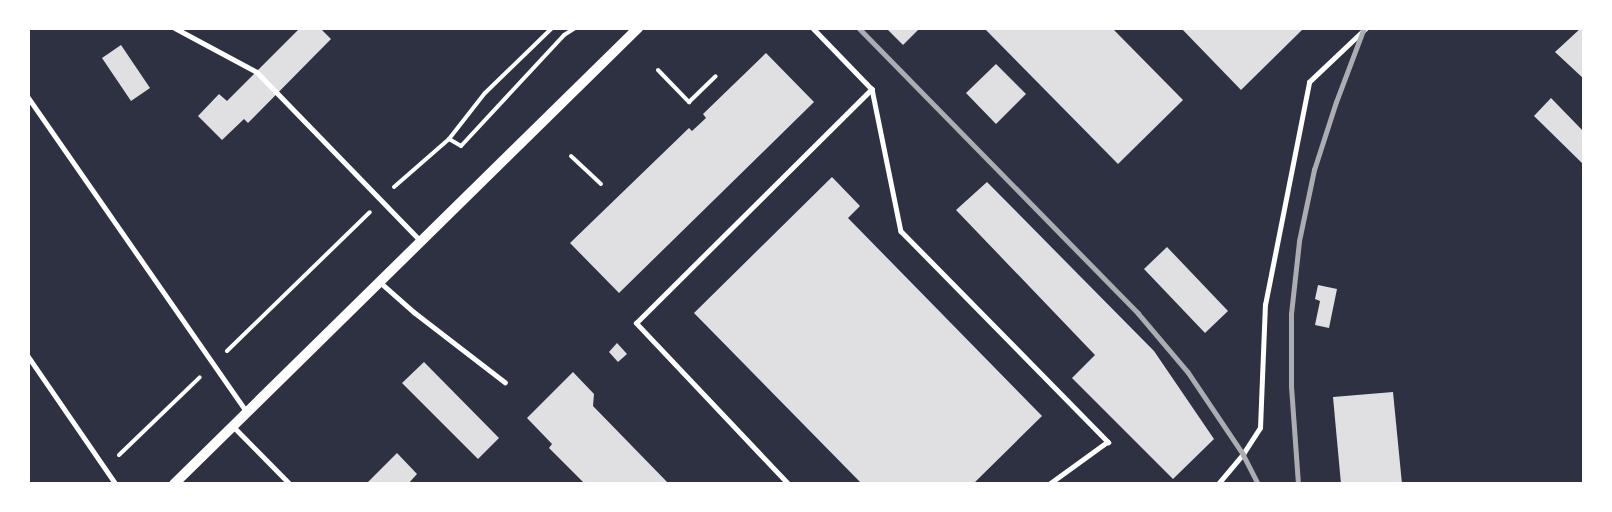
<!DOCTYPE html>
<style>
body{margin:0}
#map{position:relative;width:1612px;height:512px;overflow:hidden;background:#2d3142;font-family:"Roboto Condensed",sans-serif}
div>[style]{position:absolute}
.building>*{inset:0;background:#e0e0e3}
.path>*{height:4px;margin:-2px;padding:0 2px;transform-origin:2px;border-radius:2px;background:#fff}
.service>*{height:4.5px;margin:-2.25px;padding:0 2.25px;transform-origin:2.25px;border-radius:2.25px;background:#fff}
.tertiary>*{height:10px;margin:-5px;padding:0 5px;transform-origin:5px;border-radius:5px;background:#fff}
.rail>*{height:4.5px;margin:-2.25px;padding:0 2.25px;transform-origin:2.25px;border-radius:2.25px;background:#abadb3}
span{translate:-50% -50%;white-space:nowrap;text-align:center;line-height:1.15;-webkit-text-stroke:5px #fff;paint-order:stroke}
.frame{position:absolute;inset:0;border:30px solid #fff;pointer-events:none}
</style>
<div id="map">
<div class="building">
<i style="clip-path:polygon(300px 28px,320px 28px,331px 39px,248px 123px,244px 119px,222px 140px,198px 116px,219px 94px,227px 101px)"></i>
<i style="clip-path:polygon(886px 28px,920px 28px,903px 45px)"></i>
<i style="clip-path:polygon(984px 28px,1112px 28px,1183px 100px,1118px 164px)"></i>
<i style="clip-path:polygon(1181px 28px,1304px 28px,1241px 90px)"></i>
<i style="clip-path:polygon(1581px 28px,1584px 28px,1584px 79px,1555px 52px)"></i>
<i style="clip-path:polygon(121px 45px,150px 88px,131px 101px,102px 58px)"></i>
<i style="clip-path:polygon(766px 53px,814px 102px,619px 293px,570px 243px,689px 128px,692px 131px,706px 118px,703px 114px)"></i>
<i style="clip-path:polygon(996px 64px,1026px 94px,996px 124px,966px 93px)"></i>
<i style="clip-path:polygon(1551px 98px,1584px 132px,1584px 165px,1534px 116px)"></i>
<i style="clip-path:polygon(832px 177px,860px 206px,848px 218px,1042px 416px,973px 484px,862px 484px,694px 313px)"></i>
<i style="clip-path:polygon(987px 182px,1154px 351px,1214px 439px,1173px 479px,1072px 378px,1095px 355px,956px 210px)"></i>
<i style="clip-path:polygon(1167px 247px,1228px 311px,1205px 333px,1144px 269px)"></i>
<i style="clip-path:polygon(1318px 285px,1337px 289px,1329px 328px,1315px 325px,1320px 301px,1315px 299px)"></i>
<i style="clip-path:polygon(617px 343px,627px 354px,618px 362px,609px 352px)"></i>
<i style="clip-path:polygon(424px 362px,499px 438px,478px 459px,402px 383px)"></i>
<i style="clip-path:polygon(573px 372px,594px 394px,593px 406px,669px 484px,585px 484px,549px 448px,552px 444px,527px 418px)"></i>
<i style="clip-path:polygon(1393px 392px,1402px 484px,1341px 484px,1333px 397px)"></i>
<i style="clip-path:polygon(397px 453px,417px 474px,408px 484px,366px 484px)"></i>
</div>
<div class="path">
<i style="left:658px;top:70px;width:45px;rotate:45.9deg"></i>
<i style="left:689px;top:102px;width:37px;rotate:-44deg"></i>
<i style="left:449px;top:139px;width:14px;rotate:30deg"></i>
<i style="left:461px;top:146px;width:151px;rotate:-47.1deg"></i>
<i style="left:564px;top:35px;width:13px;rotate:-32deg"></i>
<i style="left:571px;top:156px;width:41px;rotate:43deg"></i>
<i style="left:394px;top:187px;width:73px;rotate:-41.1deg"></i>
<i style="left:449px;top:139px;width:58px;rotate:-52deg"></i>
<i style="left:485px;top:93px;width:93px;rotate:-44.1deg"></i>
<i style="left:227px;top:351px;width:199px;rotate:-44.2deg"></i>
<i style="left:119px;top:455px;width:112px;rotate:-43.9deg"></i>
</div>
<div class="service">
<i style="left:175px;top:28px;width:93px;rotate:28.2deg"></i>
<i style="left:257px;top:72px;width:234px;rotate:45.9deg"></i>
<i style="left:813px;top:28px;width:85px;rotate:46deg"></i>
<i style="left:872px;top:89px;width:145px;rotate:78.5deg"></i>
<i style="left:901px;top:231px;width:296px;rotate:45.5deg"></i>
<i style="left:1108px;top:442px;width:72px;rotate:144.1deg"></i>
<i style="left:28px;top:97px;width:384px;rotate:55.2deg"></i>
<i style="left:381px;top:283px;width:44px;rotate:41.3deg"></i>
<i style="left:414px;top:312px;width:115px;rotate:37.6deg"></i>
<i style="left:28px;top:356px;width:155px;rotate:55.5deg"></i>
<i style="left:233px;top:426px;width:81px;rotate:45.5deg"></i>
<i style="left:788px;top:484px;width:221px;rotate:-133.4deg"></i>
<i style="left:636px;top:323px;width:332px;rotate:-44.8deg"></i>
<i style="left:1218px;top:484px;width:39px;rotate:-50deg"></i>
<i style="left:1243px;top:454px;width:31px;rotate:-57deg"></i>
<i style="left:1260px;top:428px;width:123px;rotate:-87.7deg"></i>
<i style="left:1265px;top:305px;width:227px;rotate:-78.8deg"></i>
<i style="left:1309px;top:82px;width:79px;rotate:-43.5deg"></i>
</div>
<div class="tertiary">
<i style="left:174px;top:484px;width:651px;rotate:-44.5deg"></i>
</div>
<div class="rail">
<i style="left:859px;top:28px;width:399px;rotate:45.6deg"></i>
<i style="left:1138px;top:313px;width:77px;rotate:49.7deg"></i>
<i style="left:1188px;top:372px;width:99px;rotate:56.1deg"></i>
<i style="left:1243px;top:454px;width:34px;rotate:63deg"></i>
<i style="left:1298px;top:484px;width:98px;rotate:-94.1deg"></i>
<i style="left:1291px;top:386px;width:72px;rotate:-90deg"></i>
<i style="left:1291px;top:314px;width:73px;rotate:-83.7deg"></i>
<i style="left:1299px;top:241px;width:73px;rotate:-78.1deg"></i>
<i style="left:1314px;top:170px;width:71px;rotate:-72.1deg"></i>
<i style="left:1336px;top:102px;width:79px;rotate:-69.3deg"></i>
</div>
<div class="frame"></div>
</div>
